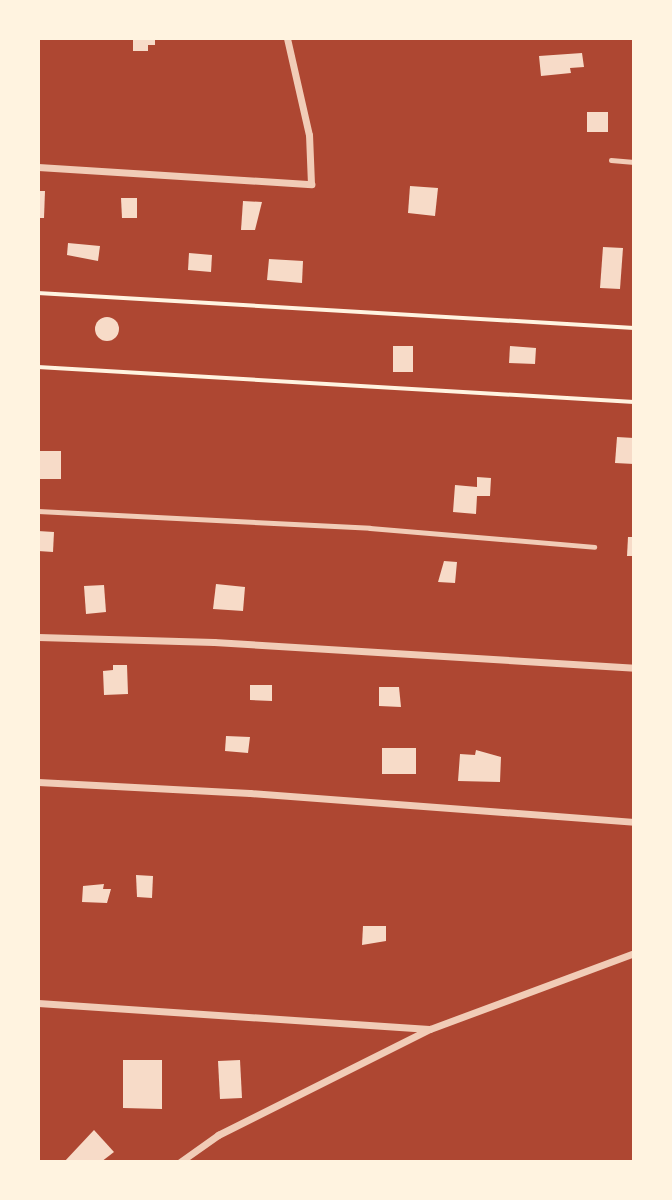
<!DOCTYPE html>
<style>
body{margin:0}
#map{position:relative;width:672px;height:1200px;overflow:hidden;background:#c8553d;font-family:"Source Sans 3",sans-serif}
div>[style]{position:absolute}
.green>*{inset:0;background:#ae4732}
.building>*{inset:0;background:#f7dbc8}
.round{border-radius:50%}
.path>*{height:3.5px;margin:-1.75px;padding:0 1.75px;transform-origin:1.75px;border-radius:1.75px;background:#fff3e0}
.service>*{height:4.5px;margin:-2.25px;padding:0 2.25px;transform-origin:2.25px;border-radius:2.25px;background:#f1ccb7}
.minor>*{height:7px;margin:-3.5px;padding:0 3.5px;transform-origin:3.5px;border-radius:3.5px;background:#f1ccb7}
span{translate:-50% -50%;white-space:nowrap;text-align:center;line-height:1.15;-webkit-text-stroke:7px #fff3e0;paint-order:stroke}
.frame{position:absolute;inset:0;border:40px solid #fff3e0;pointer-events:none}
</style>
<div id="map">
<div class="green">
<i style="clip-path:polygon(39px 39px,633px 39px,633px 1161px,39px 1161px)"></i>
</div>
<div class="building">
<i style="clip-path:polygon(133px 38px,155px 38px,155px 45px,148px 45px,148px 51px,133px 51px)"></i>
<i style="clip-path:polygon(582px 53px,584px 67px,570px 68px,571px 73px,541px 76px,539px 56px)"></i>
<i style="clip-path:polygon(587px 112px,608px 112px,608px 132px,587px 132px)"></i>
<i style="clip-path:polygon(410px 186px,438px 188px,435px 216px,408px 213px)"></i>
<i style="clip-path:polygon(38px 191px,45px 191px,44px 218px,40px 218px)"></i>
<i style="clip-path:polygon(121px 198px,137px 198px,137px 218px,122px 218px)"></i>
<i style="clip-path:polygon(243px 201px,262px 202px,255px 230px,241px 230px)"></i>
<i style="clip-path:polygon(68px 243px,100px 246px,98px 261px,67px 255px)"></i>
<i style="clip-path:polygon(603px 247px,623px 248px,620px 289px,600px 288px)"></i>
<i style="clip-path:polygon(189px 253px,212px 255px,211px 272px,188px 270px)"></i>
<i style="clip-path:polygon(269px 259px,303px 261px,302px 283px,267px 280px)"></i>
<i class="round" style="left:95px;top:317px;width:24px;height:24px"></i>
<i style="clip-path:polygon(393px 346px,413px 346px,413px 372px,393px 372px)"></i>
<i style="clip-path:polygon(510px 346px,536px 348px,535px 364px,509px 363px)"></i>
<i style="clip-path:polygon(617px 437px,634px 438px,634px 464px,615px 463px)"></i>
<i style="clip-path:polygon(38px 451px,61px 451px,61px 479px,38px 479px)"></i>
<i style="clip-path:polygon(477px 477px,491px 478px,490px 496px,477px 496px,476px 514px,453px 512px,455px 485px,477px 487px)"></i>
<i style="clip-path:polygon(38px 531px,54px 532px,53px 552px,38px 551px)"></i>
<i style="clip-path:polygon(628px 537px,634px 537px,634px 556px,627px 556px)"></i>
<i style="clip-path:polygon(444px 561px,457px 562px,455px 583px,438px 582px)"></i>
<i style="clip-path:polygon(216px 584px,245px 587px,243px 611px,213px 609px)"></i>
<i style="clip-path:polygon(104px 585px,106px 612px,86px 614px,84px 586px)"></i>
<i style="clip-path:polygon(113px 665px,127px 665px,128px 694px,104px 695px,103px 671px,113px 670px)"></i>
<i style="clip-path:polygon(250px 685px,272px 685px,272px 701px,250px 700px)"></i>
<i style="clip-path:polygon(379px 687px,399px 687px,401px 707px,379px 706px)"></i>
<i style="clip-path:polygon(226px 736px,250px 737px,248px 753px,225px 751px)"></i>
<i style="clip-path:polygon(382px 748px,416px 748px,416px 774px,382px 774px)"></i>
<i style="clip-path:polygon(476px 750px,501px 757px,500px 782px,458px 781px,460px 754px,475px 755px)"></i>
<i style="clip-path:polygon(136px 875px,153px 876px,152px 898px,137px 897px)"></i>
<i style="clip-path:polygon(104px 884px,103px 889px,111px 889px,107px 903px,82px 902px,83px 886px)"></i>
<i style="clip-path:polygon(363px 926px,386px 926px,386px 941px,362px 945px)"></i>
<i style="clip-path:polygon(123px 1060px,162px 1060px,162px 1109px,123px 1108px)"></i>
<i style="clip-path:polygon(240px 1060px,242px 1098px,220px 1099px,218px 1061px)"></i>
<i style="clip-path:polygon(94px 1130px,114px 1152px,101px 1162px,64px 1162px)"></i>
</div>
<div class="path">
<i style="left:38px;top:293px;width:597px;rotate:3.36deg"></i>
<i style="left:38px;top:367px;width:597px;rotate:3.36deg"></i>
</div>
<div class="service">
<i style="left:611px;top:160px;width:23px;rotate:5deg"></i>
<i style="left:38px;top:511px;width:332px;rotate:2.9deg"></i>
<i style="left:370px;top:528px;width:225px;rotate:4.8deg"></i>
</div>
<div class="minor">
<i style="left:38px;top:167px;width:274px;rotate:3.6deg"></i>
<i style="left:311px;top:184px;width:49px;rotate:-92.3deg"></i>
<i style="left:309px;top:135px;width:99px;rotate:-102.8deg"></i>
<i style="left:38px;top:637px;width:176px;rotate:1.6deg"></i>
<i style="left:214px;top:642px;width:421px;rotate:3.5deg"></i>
<i style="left:38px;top:782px;width:212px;rotate:3deg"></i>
<i style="left:250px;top:793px;width:385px;rotate:4.3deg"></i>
<i style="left:38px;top:1003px;width:392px;rotate:3.8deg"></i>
<i style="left:180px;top:1162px;width:47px;rotate:-35.4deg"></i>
<i style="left:218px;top:1135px;width:237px;rotate:-26.6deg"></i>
<i style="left:430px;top:1029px;width:218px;rotate:-20.4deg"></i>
</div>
<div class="frame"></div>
</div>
